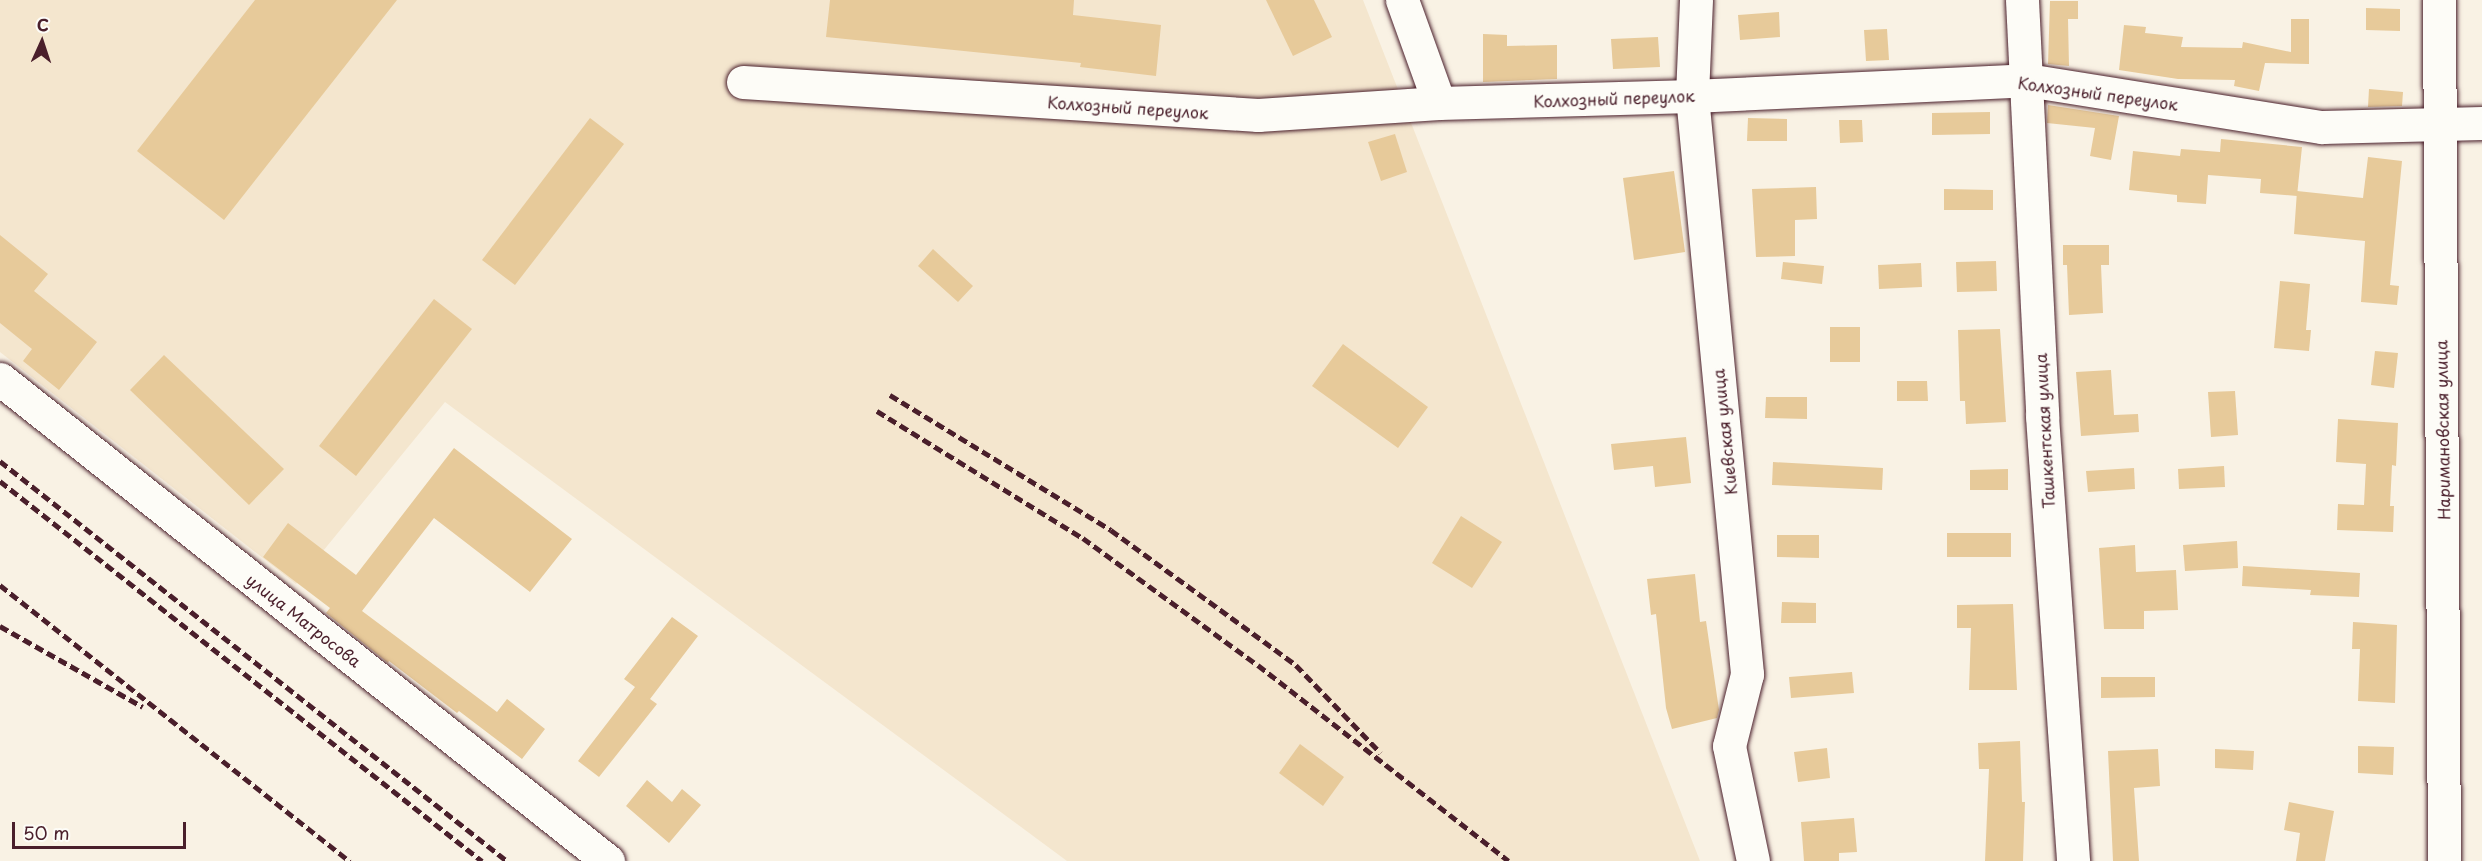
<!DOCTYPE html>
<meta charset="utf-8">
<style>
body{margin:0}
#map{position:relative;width:2482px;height:861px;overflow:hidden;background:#f9f2e4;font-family:"Playpen Sans",sans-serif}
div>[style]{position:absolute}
.built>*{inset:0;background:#f4e6ce}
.building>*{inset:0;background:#e7ca9a}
.roads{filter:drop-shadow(0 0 2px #4a1f2b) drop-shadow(0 0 2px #4a1f2b)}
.minor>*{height:33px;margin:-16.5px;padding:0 16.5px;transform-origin:16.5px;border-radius:16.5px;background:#fdfcf7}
.rail>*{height:4.5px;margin-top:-2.25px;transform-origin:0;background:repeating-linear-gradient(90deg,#4a1f2b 0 9px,transparent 0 13.5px)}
span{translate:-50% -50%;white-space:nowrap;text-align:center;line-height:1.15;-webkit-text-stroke:4.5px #fdfcf7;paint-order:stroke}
.street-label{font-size:16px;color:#4a1f2b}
.north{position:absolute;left:12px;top:12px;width:60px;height:60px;-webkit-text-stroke:4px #fdfcf7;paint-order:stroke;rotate:3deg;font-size:16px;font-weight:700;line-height:24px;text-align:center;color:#4a1f2b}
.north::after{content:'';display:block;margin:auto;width:21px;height:27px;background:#4a1f2b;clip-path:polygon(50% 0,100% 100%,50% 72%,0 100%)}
.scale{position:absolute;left:12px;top:822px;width:174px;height:27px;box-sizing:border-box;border:3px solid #4a1f2b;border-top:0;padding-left:8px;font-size:18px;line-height:21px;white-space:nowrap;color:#4a1f2b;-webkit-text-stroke:4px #fdfcf7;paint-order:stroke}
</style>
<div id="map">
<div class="built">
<i style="clip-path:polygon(0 0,1363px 0,1700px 861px,1067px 861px,445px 402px,296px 584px,0 352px)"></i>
</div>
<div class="building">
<i style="clip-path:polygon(255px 0,397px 0,224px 220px,137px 151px)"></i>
<i style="clip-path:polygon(830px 0,1074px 0,1073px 15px,1161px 25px,1156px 76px,1080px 67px,1081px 63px,826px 37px)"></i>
<i style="clip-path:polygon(1266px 0,1314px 0,1332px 37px,1293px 56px)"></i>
<i style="clip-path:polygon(2050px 1px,2078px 1px,2078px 19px,2068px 19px,2069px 66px,2048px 64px)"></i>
<i style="clip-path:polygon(2366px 8px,2400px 9px,2400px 31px,2366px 30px)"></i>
<i style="clip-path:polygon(1779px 12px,1780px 37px,1740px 40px,1738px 15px)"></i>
<i style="clip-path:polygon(2291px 19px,2309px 19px,2309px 64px,2265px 63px,2259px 91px,2234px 86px,2235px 80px,2178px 79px,2119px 70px,2124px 25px,2146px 27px,2145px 33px,2183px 37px,2181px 47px,2242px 48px,2243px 42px,2291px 52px)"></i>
<i style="clip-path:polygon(1887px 29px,1889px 60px,1866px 61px,1864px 30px)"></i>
<i style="clip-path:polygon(1483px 34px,1507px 35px,1507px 46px,1557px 45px,1557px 79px,1483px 82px)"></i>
<i style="clip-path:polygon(1658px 37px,1660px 67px,1613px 69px,1611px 39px)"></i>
<i style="clip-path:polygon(2369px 89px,2403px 92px,2402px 106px,2368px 107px)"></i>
<i style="clip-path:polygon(2048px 105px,2119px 116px,2111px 160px,2090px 156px,2095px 128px,2047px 123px)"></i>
<i style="clip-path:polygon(1990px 112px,1990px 134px,1932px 135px,1932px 113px)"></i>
<i style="clip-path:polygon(590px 118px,624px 144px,515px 285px,482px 260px)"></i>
<i style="clip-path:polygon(1748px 118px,1787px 119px,1787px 141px,1747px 141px)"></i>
<i style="clip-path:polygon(1839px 120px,1862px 120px,1863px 142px,1840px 143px)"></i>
<i style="clip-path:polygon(1395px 134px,1407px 172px,1381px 181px,1368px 142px)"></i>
<i style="clip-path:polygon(2221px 139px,2302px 147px,2297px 196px,2260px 193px,2261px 179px,2208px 175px,2206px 204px,2177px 202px,2177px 195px,2129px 190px,2133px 151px,2180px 156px,2181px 149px,2220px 152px)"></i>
<i style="clip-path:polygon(2368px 157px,2402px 161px,2390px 285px,2399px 286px,2397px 305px,2361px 302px,2365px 241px,2294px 234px,2297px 191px,2363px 198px)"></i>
<i style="clip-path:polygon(1674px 171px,1685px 252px,1634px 260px,1623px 178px)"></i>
<i style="clip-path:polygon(1816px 187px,1817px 219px,1795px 220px,1795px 256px,1756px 257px,1752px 189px)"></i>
<i style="clip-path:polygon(1944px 189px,1993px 190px,1993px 210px,1944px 210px)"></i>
<i style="clip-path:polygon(0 235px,48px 274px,34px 291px,97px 342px,59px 390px,23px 361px,32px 349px,0 323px)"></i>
<i style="clip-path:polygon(2063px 245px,2109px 245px,2109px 265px,2101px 265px,2103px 313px,2069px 315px,2067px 265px,2063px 265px)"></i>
<i style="clip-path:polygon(933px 249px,973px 286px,958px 302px,918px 266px)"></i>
<i style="clip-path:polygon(1996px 261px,1997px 291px,1957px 292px,1956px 262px)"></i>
<i style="clip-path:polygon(1783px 262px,1824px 266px,1822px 284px,1781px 279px)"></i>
<i style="clip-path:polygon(1921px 263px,1922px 287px,1879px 289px,1878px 265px)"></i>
<i style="clip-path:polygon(2280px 281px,2310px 284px,2306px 330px,2311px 330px,2309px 351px,2274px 348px)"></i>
<i style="clip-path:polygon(434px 299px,472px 329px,356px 476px,319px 446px)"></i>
<i style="clip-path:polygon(1830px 327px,1860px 327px,1860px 362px,1830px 362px)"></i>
<i style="clip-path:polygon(2000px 329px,2006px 422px,1966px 424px,1965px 401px,1960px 401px,1958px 330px)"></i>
<i style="clip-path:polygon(1343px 344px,1428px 407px,1398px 448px,1312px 386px)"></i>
<i style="clip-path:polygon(2375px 351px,2398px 353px,2394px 388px,2371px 385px)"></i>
<i style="clip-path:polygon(164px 355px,284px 469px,249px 505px,130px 390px)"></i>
<i style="clip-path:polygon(2111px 370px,2114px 415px,2138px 414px,2139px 432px,2081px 436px,2076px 372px)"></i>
<i style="clip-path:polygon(1897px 381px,1927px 381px,1928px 401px,1897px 401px)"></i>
<i style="clip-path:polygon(2235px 391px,2238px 435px,2211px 437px,2208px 392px)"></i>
<i style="clip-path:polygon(1766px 397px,1807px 397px,1807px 419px,1765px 418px)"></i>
<i style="clip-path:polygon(2338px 419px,2398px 423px,2396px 466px,2392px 465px,2390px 506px,2394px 506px,2393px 532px,2337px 530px,2338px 504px,2364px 505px,2366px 464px,2336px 462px)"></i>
<i style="clip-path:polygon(1686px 437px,1691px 483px,1655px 487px,1653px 466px,1614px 470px,1611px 444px)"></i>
<i style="clip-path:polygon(454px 448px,572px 539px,530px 592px,434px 518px,362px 611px,497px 712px,507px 699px,545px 729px,522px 759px,459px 711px,457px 713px,389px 661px,388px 663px,326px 613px,330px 608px,263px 557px,288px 523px,356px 575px)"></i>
<i style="clip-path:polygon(1773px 462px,1883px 468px,1882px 490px,1772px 485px)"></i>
<i style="clip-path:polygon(2224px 466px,2225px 487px,2179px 489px,2178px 469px)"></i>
<i style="clip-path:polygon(2134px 468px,2135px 489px,2088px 492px,2086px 471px)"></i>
<i style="clip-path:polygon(2008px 469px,2008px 490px,1970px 490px,1970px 470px)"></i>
<i style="clip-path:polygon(1461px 516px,1502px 542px,1472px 588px,1432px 563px)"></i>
<i style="clip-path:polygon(1947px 533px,2011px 533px,2011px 557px,1947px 557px)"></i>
<i style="clip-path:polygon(1777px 535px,1819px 535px,1819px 558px,1777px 557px)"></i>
<i style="clip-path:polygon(2237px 541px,2238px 568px,2185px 571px,2183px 545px)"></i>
<i style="clip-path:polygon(2135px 545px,2136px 572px,2176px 570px,2178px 610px,2144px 611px,2144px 629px,2104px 629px,2099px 548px)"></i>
<i style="clip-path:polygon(2243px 566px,2360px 573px,2359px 597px,2310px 595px,2311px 590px,2242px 586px)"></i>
<i style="clip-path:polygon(1695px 574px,1700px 622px,1706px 621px,1719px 710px,1717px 718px,1672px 729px,1666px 708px,1656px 614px,1651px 615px,1647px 579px)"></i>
<i style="clip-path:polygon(1782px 602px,1816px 603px,1816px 623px,1781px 623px)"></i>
<i style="clip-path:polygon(2013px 604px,2017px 690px,1969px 690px,1971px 628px,1957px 628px,1957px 605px)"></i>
<i style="clip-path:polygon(672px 617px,698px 636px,650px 699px,657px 704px,599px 777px,578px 761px,635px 687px,624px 679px)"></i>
<i style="clip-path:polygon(2353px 622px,2397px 625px,2395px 703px,2358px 701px,2360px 649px,2352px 649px)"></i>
<i style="clip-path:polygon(1852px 672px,1854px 693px,1791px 698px,1789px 677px)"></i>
<i style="clip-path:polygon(2101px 677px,2155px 677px,2155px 697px,2101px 698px)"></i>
<i style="clip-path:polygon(2020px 741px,2022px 802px,2025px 802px,2023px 861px,1985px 861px,1989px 769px,1979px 769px,1978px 743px)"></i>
<i style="clip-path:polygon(1300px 744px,1344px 777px,1323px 806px,1279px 773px)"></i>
<i style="clip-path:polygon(2358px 746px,2394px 747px,2393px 775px,2358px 773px)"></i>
<i style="clip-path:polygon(1827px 748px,1830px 778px,1798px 782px,1794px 752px)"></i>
<i style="clip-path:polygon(2158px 749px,2160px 786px,2134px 788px,2139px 861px,2113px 861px,2108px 751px)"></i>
<i style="clip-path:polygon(2215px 749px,2254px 751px,2253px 770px,2215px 768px)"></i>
<i style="clip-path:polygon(647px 780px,672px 802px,682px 789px,701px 805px,669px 843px,626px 806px)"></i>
<i style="clip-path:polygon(2289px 802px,2334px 811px,2325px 861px,2296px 861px,2300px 833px,2284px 830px)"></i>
<i style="clip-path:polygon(1854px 818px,1857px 852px,1839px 853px,1839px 861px,1804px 861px,1801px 822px)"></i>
</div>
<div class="roads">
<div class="minor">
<i style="left:1402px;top:0;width:109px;rotate:70.2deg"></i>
<i style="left:1696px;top:0;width:96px;rotate:92.4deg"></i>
<i style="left:1692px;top:96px;width:581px;rotate:84.56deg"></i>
<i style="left:1747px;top:674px;width:74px;rotate:104deg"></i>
<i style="left:1729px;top:746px;width:117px;rotate:78.2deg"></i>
<i style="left:2022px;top:0;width:416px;rotate:87.2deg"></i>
<i style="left:2042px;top:416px;width:446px;rotate:86deg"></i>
<i style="left:2439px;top:0;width:861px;rotate:89.67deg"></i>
<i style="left:743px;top:82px;width:516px;rotate:3.67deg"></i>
<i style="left:1258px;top:115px;width:181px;rotate:-3.8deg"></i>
<i style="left:1439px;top:103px;width:253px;rotate:-1.6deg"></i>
<i style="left:1692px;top:96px;width:335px;rotate:-2.7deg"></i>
<i style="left:2027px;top:80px;width:299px;rotate:9.1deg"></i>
<i style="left:2322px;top:127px;width:160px;rotate:-1.4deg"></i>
<i style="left:0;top:379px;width:776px;rotate:38.41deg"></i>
</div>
</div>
<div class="rail">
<i style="left:890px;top:395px;width:259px;rotate:31.4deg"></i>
<i style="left:1111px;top:530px;width:229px;rotate:36.1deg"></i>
<i style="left:1296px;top:665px;width:122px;rotate:46deg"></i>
<i style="left:877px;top:411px;width:242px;rotate:31.7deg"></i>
<i style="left:1083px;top:538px;width:216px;rotate:36deg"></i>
<i style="left:1258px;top:665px;width:318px;rotate:38deg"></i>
<i style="left:0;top:461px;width:646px;rotate:38.27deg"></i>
<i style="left:0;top:481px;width:614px;rotate:38.25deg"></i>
<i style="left:0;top:585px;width:446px;rotate:38.3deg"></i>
<i style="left:0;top:626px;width:164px;rotate:29.5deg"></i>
</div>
<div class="street-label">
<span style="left:2098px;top:93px;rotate:8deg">Колхозный переулок</span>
<span style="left:1614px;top:98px;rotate:-2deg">Колхозный переулок</span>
<span style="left:1128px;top:107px;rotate:4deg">Колхозный переулок</span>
<span style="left:2442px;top:430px;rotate:-91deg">Наримановская улица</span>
<span style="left:2044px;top:431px;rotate:-93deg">Ташкентская улица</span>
<span style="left:1724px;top:432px;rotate:-96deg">Киевская улица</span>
<span style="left:304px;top:620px;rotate:38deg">улица Матросова</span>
</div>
<div class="north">С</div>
<div class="scale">50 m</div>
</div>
